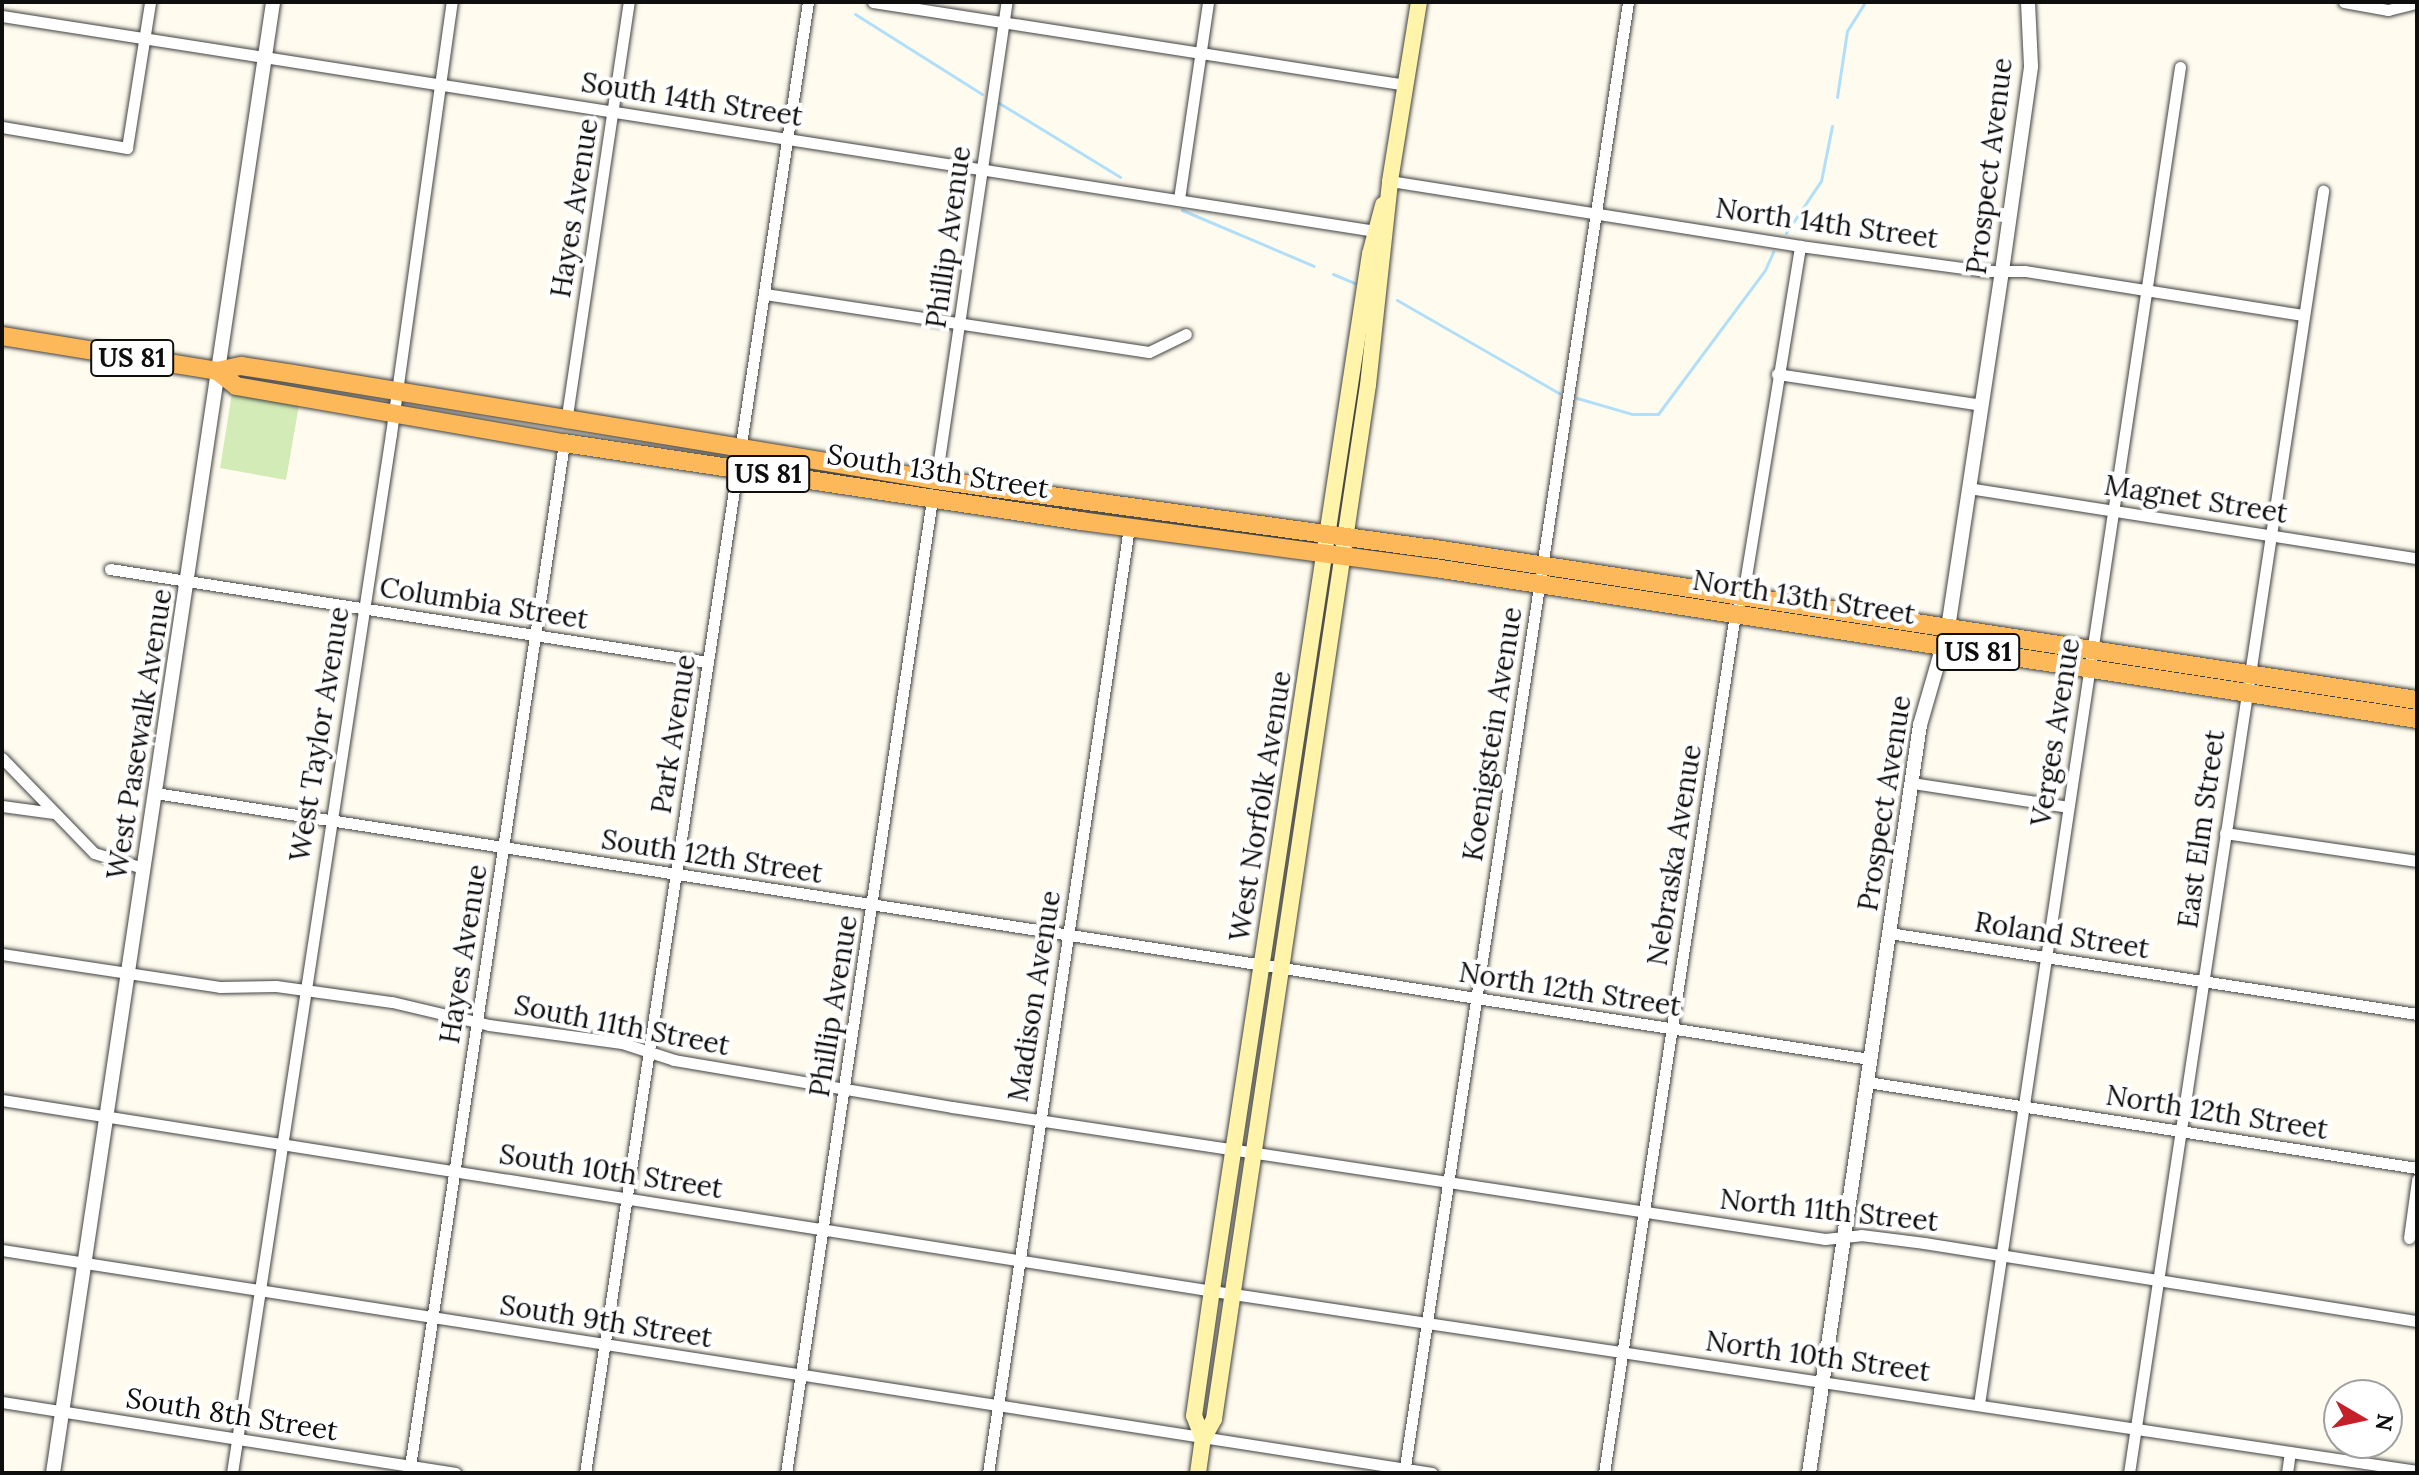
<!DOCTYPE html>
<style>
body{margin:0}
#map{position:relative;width:2419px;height:1475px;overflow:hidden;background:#fffcef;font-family:Lora,serif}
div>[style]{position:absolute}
.green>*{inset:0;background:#d3ecb7}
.stream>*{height:3px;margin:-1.5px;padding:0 1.5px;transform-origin:1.5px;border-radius:1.5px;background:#b1dff9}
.roads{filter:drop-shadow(0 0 2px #414141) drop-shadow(0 0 2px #414141)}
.minor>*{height:11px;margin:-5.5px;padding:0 5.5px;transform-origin:5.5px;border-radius:5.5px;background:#fff}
.tertiary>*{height:14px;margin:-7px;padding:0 7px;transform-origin:7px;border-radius:7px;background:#fff}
.secondary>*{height:16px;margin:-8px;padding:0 8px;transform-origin:8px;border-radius:8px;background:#fff4aa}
.trunk>*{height:18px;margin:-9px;padding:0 9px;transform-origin:9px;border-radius:9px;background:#fcb859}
span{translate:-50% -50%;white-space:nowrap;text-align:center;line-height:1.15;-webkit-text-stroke:8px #fff;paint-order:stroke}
.shield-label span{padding:2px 6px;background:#fff;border:2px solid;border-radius:6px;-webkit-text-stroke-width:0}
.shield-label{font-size:26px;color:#0e0e0e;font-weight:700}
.street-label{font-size:28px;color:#0e0e0e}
.frame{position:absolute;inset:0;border:4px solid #0e0e0e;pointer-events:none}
.north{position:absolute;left:2323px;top:1379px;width:80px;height:80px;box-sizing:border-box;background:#fff;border:2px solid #9f9f9f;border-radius:50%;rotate:99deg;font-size:22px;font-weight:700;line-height:32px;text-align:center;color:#0e0e0e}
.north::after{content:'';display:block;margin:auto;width:28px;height:36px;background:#c51f2a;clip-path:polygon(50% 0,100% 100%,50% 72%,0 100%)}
</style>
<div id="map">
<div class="green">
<i style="clip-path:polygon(232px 393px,300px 399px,286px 480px,220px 468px)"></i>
</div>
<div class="stream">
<i style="left:855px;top:14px;width:150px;rotate:32.2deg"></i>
<i style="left:1837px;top:97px;width:67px;rotate:-81.4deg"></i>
<i style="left:1847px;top:31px;width:34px;rotate:-58deg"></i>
<i style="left:999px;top:103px;width:142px;rotate:31.4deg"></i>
<i style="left:1182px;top:210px;width:143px;rotate:23deg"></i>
<i style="left:1786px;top:233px;width:63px;rotate:-56.1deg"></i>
<i style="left:1821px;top:181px;width:56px;rotate:-78.7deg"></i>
<i style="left:1333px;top:274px;width:23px;rotate:23deg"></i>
<i style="left:1397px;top:300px;width:187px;rotate:29.9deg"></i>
<i style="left:1577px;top:398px;width:57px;rotate:16.2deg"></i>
<i style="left:1632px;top:414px;width:26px"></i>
<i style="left:1658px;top:414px;width:179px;rotate:-53.4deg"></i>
<i style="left:1765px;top:270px;width:20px;rotate:-66deg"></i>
</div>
<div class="roads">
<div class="minor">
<i style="left:873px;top:2px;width:539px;rotate:8.85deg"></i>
<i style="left:2344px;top:2px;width:45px;rotate:10.3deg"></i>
<i style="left:2388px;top:10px;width:30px;rotate:-14deg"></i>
<i style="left:2px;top:16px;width:1390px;rotate:8.9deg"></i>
<i style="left:2px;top:127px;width:127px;rotate:9.5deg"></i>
<i style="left:127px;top:148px;width:148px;rotate:-81deg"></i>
<i style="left:1390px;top:181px;width:415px;rotate:9deg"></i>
<i style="left:1800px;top:246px;width:186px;rotate:7.7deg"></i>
<i style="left:1984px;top:271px;width:41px"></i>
<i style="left:2025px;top:271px;width:282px;rotate:9deg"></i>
<i style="left:1179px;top:199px;width:199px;rotate:-81.6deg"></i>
<i style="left:765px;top:294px;width:388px;rotate:8.6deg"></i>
<i style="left:1149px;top:352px;width:41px;rotate:-25.9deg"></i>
<i style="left:1777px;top:374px;width:207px;rotate:8.6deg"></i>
<i style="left:566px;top:422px;width:425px;rotate:-81.5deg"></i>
<i style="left:936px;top:480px;width:483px;rotate:-81.6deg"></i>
<i style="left:1968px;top:488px;width:454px;rotate:8.9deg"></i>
<i style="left:110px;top:569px;width:605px;rotate:8.84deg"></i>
<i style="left:2px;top:758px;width:132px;rotate:45.9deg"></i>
<i style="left:94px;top:853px;width:51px;rotate:17deg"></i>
<i style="left:1912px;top:783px;width:158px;rotate:8.7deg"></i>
<i style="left:155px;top:793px;width:1736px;rotate:8.82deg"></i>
<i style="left:2px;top:806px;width:52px;rotate:7.7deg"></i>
<i style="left:2225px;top:833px;width:194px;rotate:8.3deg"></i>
<i style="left:1889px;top:933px;width:534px;rotate:8.72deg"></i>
<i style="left:2px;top:954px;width:220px;rotate:8.6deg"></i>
<i style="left:220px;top:987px;width:56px;rotate:-1deg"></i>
<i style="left:276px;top:986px;width:117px;rotate:7.9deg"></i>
<i style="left:392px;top:1002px;width:100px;rotate:13.3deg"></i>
<i style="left:489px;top:1025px;width:134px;rotate:7.7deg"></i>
<i style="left:622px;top:1043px;width:55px;rotate:18.1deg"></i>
<i style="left:674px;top:1060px;width:282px;rotate:9.6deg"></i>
<i style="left:952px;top:1107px;width:883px;rotate:8.6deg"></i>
<i style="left:1825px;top:1239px;width:36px;rotate:-6deg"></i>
<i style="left:1861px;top:1235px;width:64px;rotate:7.2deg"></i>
<i style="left:1924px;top:1243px;width:499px;rotate:9deg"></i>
<i style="left:1867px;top:1082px;width:557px;rotate:8.89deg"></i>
<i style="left:2px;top:1100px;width:1246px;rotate:8.96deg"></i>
<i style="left:1233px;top:1294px;width:1197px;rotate:8.5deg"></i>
<i style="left:2409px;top:1238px;width:59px;rotate:-82.1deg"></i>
<i style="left:2px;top:1250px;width:1447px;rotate:8.86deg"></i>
<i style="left:2px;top:1402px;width:459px;rotate:8.9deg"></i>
<i style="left:1979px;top:1404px;width:1352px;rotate:-81.45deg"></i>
<i style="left:232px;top:1473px;width:1051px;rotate:-81.3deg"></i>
<i style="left:391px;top:434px;width:436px;rotate:-82deg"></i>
<i style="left:409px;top:1473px;width:1042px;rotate:-81.44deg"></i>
<i style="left:585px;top:1473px;width:1488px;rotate:-81.38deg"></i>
<i style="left:786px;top:1473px;width:985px;rotate:-81.47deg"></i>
<i style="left:988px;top:1473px;width:956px;rotate:-81.52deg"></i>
<i style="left:1404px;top:1473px;width:1488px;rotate:-81.34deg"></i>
<i style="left:1604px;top:1473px;width:869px;rotate:-81.33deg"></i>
<i style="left:1735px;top:614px;width:21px;rotate:-67deg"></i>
<i style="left:1743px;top:595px;width:354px;rotate:-80.7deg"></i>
<i style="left:2129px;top:1473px;width:1297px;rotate:-81.39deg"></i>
<i style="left:2287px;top:1473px;width:21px;rotate:-82deg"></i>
</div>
<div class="tertiary">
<i style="left:53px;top:1473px;width:1487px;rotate:-81.49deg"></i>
<i style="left:1809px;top:1473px;width:756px;rotate:-81.56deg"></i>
<i style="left:1920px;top:725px;width:101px;rotate:-73.9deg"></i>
<i style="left:1948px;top:628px;width:361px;rotate:-81.4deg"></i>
<i style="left:2002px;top:271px;width:207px;rotate:-81.9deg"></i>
<i style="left:2031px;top:66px;width:64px;rotate:-92.7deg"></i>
</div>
<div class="secondary">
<i style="left:1203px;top:1439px;width:25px;rotate:-111deg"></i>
<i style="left:1194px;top:1416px;width:127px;rotate:-81.9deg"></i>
<i style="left:1212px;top:1290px;width:1048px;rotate:-81.33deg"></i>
<i style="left:1370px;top:254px;width:51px;rotate:-75.1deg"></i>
<i style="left:1198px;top:1473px;width:34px;rotate:-82deg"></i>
<i style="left:1203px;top:1439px;width:23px;rotate:-61deg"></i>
<i style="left:1214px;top:1419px;width:1045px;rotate:-81.53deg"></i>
<i style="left:1368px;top:385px;width:205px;rotate:-83.8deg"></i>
<i style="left:1390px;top:181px;width:181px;rotate:-80.8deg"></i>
</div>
<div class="trunk">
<i style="left:2px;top:336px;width:218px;rotate:9.2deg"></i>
<i style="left:217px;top:371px;width:25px;rotate:-12deg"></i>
<i style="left:241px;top:366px;width:53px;rotate:8.7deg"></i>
<i style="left:293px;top:374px;width:652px;rotate:9.36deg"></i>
<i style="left:936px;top:480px;width:498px;rotate:7.9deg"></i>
<i style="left:1429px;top:548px;width:1000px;rotate:8.75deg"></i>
<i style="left:217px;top:371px;width:24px;rotate:38deg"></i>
<i style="left:236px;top:386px;width:333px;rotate:9.9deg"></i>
<i style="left:564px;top:443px;width:523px;rotate:8.58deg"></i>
<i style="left:1081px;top:521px;width:357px;rotate:7.6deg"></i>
<i style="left:1435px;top:568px;width:994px;rotate:8.74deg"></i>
</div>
</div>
<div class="shield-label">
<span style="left:132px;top:358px">US 81</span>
<span style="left:768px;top:474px">US 81</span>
<span style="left:1978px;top:652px">US 81</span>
</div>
<div class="street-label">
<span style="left:692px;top:99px;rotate:9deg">South 14th Street</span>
<span style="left:1989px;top:166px;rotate:-83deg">Prospect Avenue</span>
<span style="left:574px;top:208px;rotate:-81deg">Hayes Avenue</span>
<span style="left:1827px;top:223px;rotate:8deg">North 14th Street</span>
<span style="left:948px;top:237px;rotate:-82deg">Phillip Avenue</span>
<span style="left:938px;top:471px;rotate:9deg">South 13th Street</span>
<span style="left:2196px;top:499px;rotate:9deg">Magnet Street</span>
<span style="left:1804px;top:597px;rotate:9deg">North 13th Street</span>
<span style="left:484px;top:603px;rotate:9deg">Columbia Street</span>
<span style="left:2055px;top:732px;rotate:-81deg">Verges Avenue</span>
<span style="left:139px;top:734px;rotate:-81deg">West Pasewalk Avenue</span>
<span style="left:319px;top:734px;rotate:-81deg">West Taylor Avenue</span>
<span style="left:673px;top:734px;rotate:-81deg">Park Avenue</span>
<span style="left:1492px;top:734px;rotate:-81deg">Koenigstein Avenue</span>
<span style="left:1884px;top:803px;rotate:-81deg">Prospect Avenue</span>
<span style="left:1260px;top:806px;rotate:-81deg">West Norfolk Avenue</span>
<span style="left:2201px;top:829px;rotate:-82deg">East Elm Street</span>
<span style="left:1674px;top:855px;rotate:-81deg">Nebraska Avenue</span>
<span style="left:712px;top:856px;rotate:9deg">South 12th Street</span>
<span style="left:2062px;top:935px;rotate:9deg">Roland Street</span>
<span style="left:463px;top:954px;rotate:-81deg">Hayes Avenue</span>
<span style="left:1570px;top:989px;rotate:9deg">North 12th Street</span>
<span style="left:1034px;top:996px;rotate:-81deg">Madison Avenue</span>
<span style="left:833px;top:1006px;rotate:-81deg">Phillip Avenue</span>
<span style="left:622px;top:1025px;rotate:11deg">South 11th Street</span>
<span style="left:2217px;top:1112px;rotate:9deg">North 12th Street</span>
<span style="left:611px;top:1171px;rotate:9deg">South 10th Street</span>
<span style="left:1829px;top:1210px;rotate:6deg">North 11th Street</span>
<span style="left:606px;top:1321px;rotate:9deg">South 9th Street</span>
<span style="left:1818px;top:1356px;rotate:8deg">North 10th Street</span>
<span style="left:232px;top:1414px;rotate:9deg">South 8th Street</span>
</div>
<div class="frame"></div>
<div class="north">N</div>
</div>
